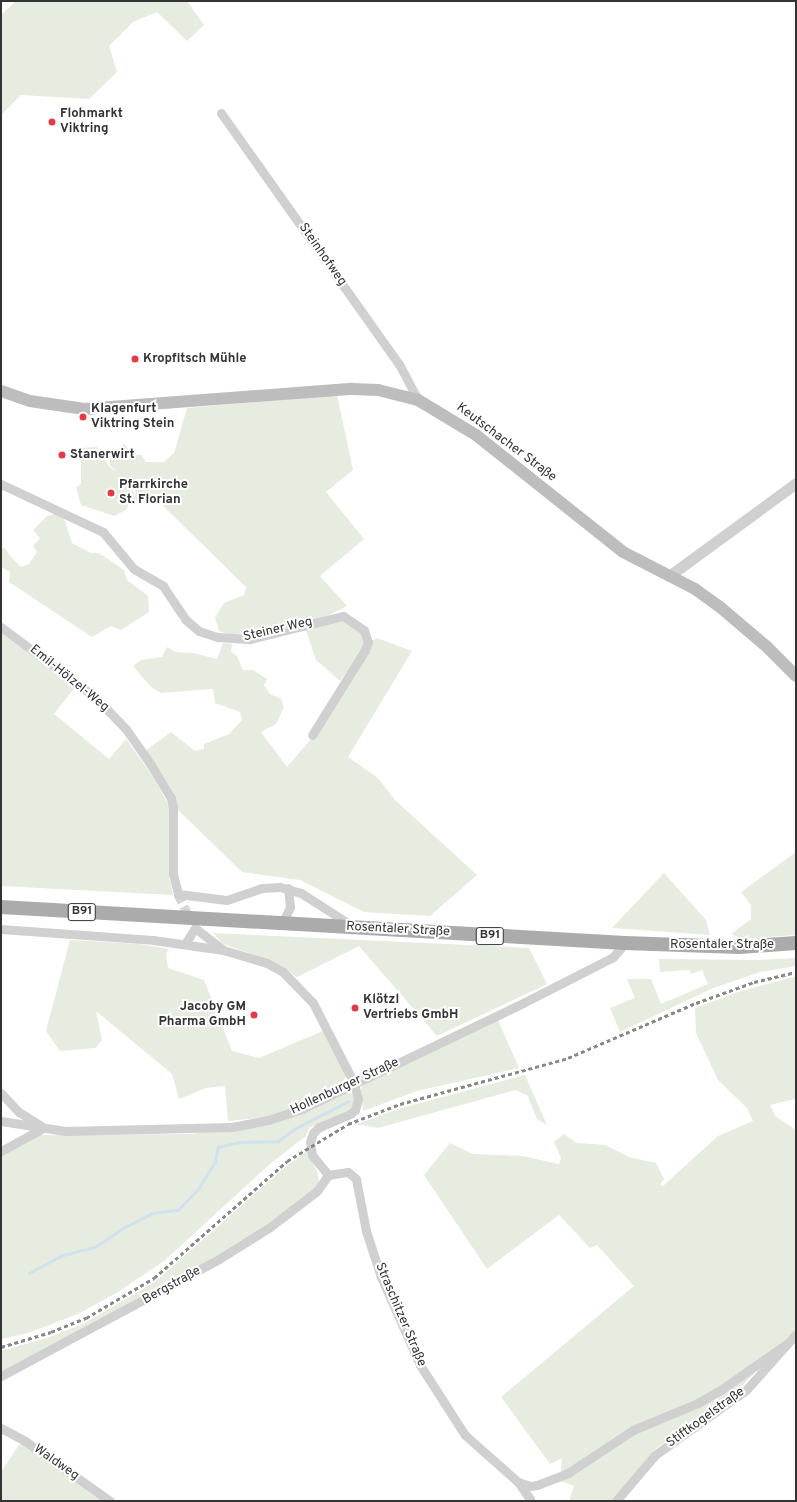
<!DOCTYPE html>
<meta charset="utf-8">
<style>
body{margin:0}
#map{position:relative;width:797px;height:1502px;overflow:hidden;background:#fff;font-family:Overpass,sans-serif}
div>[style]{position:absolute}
.green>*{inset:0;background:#e6ecdf}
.stream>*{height:2.5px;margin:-1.25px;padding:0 1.25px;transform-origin:1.25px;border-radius:1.25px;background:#cfe2ee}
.minor-tunnel>*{height:9px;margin-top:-4.5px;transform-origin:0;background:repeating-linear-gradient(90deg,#d6d6d6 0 9px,transparent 0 13.5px)}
.minor>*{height:9px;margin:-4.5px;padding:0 4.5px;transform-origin:4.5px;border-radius:4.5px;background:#d0d0d0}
.tertiary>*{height:11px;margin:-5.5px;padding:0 5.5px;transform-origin:5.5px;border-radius:5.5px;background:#d0d0d0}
.secondary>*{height:12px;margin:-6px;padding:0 6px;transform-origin:6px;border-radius:6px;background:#bdbdbd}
.primary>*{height:14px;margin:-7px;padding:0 7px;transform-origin:7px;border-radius:7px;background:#ababab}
.rail>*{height:2.5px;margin-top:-1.25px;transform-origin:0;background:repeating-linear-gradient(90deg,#888 0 4px,transparent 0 7px)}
.dots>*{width:11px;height:11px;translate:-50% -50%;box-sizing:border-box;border:2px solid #fff;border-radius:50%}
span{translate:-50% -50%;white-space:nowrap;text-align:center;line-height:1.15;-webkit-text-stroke:4px #fff;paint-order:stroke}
.shield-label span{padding:1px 3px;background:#fff;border:1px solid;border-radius:3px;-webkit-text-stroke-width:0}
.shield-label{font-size:12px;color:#333;font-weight:700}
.poi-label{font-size:13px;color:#333;font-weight:700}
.left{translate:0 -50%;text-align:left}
.right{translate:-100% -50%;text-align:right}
.street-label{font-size:13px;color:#333}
.frame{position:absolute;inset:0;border:2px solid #333;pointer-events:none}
</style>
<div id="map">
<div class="green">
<i style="clip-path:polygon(16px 1px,187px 1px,204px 25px,187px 41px,157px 12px,133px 22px,109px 46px,117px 72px,89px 99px,21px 95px,1px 115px,1px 15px)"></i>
<i style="clip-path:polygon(337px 395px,353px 470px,326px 492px,364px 539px,320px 576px,347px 606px,325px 617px,250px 635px,231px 635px,219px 631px,215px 617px,224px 603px,244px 595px,246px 587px,151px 494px,132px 504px,136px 492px,110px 465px,110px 457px,124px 444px,132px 454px,141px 455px,146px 462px,164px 462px,174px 453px,187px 408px)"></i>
<i style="clip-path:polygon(97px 447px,109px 466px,125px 479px,135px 493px,126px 510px,114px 516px,81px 505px,76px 487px,81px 484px,81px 448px)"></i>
<i style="clip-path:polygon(55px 514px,64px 518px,72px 543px,91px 553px,99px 553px,124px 570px,127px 580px,148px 596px,149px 612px,121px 630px,111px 626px,92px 637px,9px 582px,10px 572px,1px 567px,1px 550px,4px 547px,10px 556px,21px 567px,29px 564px,37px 552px,33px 546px,40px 538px,33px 530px,47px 516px)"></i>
<i style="clip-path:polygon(334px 620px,344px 621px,361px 632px,365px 639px,362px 649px,340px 681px,316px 660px,305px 627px)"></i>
<i style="clip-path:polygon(1px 633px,75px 687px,54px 714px,109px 759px,126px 739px,152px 775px,169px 806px,169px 876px,173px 895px,1px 886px)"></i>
<i style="clip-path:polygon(377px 638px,412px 651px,348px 757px,378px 778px,395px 800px,477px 875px,430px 916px,364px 912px,300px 880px,242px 872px,177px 809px,145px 751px,171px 732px,195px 751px,204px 749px,204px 744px,229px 734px,242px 720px,240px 712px,215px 703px,213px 689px,161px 693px,151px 687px,133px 666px,141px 660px,162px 657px,167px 647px,175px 652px,193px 653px,217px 659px,223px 643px,232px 644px,231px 652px,237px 656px,243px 670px,253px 670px,267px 679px,264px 685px,270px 694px,281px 699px,284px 707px,276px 724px,261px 732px,287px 767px,313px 737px,372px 641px)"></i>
<i style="clip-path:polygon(796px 852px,796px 935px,742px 939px,731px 934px,751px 919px,751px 905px,741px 892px)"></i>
<i style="clip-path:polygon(664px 873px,706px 920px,710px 935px,612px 928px)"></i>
<i style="clip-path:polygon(213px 933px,529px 948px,547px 984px,437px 1036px,359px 946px,297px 977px,276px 963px,223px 944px)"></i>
<i style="clip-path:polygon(70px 940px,140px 944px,169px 949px,166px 953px,168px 968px,204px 980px,232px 1051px,259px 1058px,323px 1031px,346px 1076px,342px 1085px,301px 1106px,268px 1117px,228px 1121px,225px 1086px,206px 1088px,179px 1099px,172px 1074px,96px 1011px,102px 1040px,96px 1048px,60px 1051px,46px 1031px)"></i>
<i style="clip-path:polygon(796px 958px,796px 966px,760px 972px,711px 989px,620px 1032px,610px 1008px,635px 998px,627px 979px,651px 979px,661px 1004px,708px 984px,702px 970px,691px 974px,689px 970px,660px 972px,659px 959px,759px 960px)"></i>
<i style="clip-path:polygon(796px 976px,796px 1099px,770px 1105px,775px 1116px,796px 1130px,796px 1329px,740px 1388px,654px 1450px,613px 1501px,569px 1501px,574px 1486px,560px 1481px,562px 1458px,550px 1464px,501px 1397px,634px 1286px,597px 1245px,590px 1248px,559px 1215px,487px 1269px,424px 1175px,450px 1143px,473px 1154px,522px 1156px,559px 1164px,561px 1158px,554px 1142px,564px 1134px,577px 1143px,605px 1145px,629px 1157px,656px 1163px,664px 1179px,660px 1185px,663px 1186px,718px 1136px,753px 1121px,747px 1108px,718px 1080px,696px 1033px,695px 1008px,738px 992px)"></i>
<i style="clip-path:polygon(497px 1018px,519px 1068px,417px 1091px,363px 1111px,361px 1089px,364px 1083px)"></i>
<i style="clip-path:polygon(525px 1075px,547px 1125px,537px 1119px,527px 1095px,515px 1090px,378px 1128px,357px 1124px,398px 1109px)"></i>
<i style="clip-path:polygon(344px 1093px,351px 1093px,354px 1096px,355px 1102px,351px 1109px,309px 1128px,306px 1136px,271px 1163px,164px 1261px,118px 1292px,78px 1314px,28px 1333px,1px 1339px,1px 1157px,36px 1135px,190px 1134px,266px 1125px,306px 1113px)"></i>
<i style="clip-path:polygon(308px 1150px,318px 1174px,319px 1183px,313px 1191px,272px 1221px,221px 1256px,1px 1373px,1px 1351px,47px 1338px,83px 1324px,155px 1282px,284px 1168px)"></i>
<i style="clip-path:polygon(21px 1442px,103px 1501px,1px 1501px,1px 1472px)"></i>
</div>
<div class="stream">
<i style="left:29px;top:1273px;width:38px;rotate:-28deg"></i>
<i style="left:63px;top:1255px;width:33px;rotate:-14deg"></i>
<i style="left:95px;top:1247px;width:36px;rotate:-34deg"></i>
<i style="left:125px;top:1227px;width:30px;rotate:-27deg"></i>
<i style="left:152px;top:1213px;width:26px;rotate:-7deg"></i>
<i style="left:178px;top:1210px;width:29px;rotate:-46deg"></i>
<i style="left:198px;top:1189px;width:32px;rotate:-58deg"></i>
<i style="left:215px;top:1162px;width:15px;rotate:-79deg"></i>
<i style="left:218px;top:1147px;width:22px;rotate:-13deg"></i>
<i style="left:239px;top:1142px;width:39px;rotate:-1deg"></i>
<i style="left:278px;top:1141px;width:22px;rotate:-36deg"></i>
<i style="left:296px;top:1128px;width:59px;rotate:-27deg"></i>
</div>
<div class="minor-tunnel">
<i style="left:178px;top:894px;width:30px;rotate:64deg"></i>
</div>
<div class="minor">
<i style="left:221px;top:113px;width:308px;rotate:54.7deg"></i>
<i style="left:399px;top:364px;width:41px;rotate:62.2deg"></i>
<i style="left:1px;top:484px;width:113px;rotate:25.2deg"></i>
<i style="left:103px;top:532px;width:48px;rotate:50deg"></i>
<i style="left:134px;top:569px;width:34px;rotate:30deg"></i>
<i style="left:163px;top:586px;width:40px;rotate:56deg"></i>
<i style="left:185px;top:619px;width:18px;rotate:41deg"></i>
<i style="left:199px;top:631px;width:20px;rotate:18deg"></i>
<i style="left:218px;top:637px;width:32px;rotate:4deg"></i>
<i style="left:250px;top:639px;width:96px;rotate:-13.9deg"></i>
<i style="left:343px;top:616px;width:25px;rotate:34deg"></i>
<i style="left:364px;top:630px;width:13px;rotate:72deg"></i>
<i style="left:368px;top:642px;width:9px;rotate:111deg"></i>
<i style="left:365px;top:650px;width:100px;rotate:121.9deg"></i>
<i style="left:1px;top:627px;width:117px;rotate:36.7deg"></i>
<i style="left:95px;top:697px;width:45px;rotate:45.9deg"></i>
<i style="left:126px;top:729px;width:44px;rotate:55.2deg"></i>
<i style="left:151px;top:765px;width:39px;rotate:59deg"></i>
<i style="left:171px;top:798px;width:10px;rotate:79deg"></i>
<i style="left:173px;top:808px;width:66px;rotate:90deg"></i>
<i style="left:173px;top:874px;width:21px;rotate:76deg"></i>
<i style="left:178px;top:894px;width:49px;rotate:7deg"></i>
<i style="left:227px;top:900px;width:37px;rotate:-19deg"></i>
<i style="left:262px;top:888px;width:18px;rotate:-3deg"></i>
<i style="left:280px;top:887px;width:22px;rotate:16deg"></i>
<i style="left:301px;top:893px;width:63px;rotate:32.7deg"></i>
<i style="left:282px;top:923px;width:18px;rotate:-63deg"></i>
<i style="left:290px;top:907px;width:19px;rotate:-96deg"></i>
<i style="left:1px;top:929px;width:152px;rotate:4.1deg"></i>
<i style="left:153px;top:940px;width:71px;rotate:8.1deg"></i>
<i style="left:185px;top:944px;width:19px;rotate:-58deg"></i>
<i style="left:195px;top:928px;width:36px;rotate:38deg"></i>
<i style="left:223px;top:950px;width:46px;rotate:16.5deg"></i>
<i style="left:267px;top:963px;width:18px;rotate:29deg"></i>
<i style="left:283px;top:972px;width:43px;rotate:45.9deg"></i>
<i style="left:313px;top:1003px;width:90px;rotate:62.9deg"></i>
<i style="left:354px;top:1083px;width:16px;rotate:76deg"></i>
<i style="left:358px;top:1099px;width:11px;rotate:105deg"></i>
<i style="left:355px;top:1110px;width:6px;rotate:141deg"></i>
<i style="left:350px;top:1114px;width:34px;rotate:157deg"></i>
<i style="left:319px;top:1127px;width:8px;rotate:135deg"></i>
<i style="left:313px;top:1133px;width:9px;rotate:108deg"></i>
<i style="left:310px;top:1142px;width:13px;rotate:81deg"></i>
<i style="left:312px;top:1155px;width:26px;rotate:51deg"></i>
<i style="left:328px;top:1175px;width:20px;rotate:-9deg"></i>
<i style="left:348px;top:1172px;width:11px;rotate:41deg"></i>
<i style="left:356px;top:1179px;width:53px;rotate:79.1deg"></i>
<i style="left:366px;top:1231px;width:48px;rotate:71.9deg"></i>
<i style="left:381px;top:1277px;width:96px;rotate:66.1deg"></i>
<i style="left:420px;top:1365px;width:83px;rotate:57.3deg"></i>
<i style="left:465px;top:1435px;width:71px;rotate:41.6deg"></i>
<i style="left:518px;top:1482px;width:13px;rotate:18deg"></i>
<i style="left:530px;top:1486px;width:7px;rotate:-8deg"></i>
<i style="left:537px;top:1485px;width:33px;rotate:-21deg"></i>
<i style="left:568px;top:1473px;width:78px;rotate:-33.5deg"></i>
<i style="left:633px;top:1430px;width:70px;rotate:-22.6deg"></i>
<i style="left:698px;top:1403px;width:28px;rotate:-30deg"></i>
<i style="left:722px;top:1389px;width:80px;rotate:-34.9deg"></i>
<i style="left:1px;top:1093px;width:26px;rotate:47deg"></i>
<i style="left:19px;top:1112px;width:26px;rotate:32deg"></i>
<i style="left:1px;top:1121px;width:65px;rotate:8.9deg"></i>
<i style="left:65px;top:1131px;width:167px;rotate:-1.4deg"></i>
<i style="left:232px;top:1127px;width:37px;rotate:-11deg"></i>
<i style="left:268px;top:1120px;width:36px;rotate:-18deg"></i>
<i style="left:302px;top:1109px;width:238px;rotate:-25.6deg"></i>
<i style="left:517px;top:1006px;width:108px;rotate:-27deg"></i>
<i style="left:613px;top:957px;width:18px;rotate:-49deg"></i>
<i style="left:1px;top:1151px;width:48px;rotate:-28.7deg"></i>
<i style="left:1px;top:1376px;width:247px;rotate:-28.2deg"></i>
<i style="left:219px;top:1259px;width:60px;rotate:-32.1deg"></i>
<i style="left:270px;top:1227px;width:59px;rotate:-37.5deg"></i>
<i style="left:317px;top:1191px;width:19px;rotate:-55deg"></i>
<i style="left:1px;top:1428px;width:27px;rotate:28deg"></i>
<i style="left:25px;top:1441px;width:104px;rotate:35.2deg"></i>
<i style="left:518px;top:1482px;width:21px;rotate:55deg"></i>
<i style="left:530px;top:1499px;width:3px;rotate:135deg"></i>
<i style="left:616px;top:1501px;width:60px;rotate:-49.7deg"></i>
<i style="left:655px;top:1455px;width:112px;rotate:-35.5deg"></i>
<i style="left:746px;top:1390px;width:75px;rotate:-48.2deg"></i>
</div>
<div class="tertiary">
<i style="left:669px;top:576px;width:157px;rotate:-36.2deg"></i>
</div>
<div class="secondary">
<i style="left:1px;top:391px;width:31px;rotate:19deg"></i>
<i style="left:30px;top:401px;width:55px;rotate:8.4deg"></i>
<i style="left:84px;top:409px;width:269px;rotate:-4.3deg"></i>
<i style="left:352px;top:389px;width:26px;rotate:2deg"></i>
<i style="left:378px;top:390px;width:41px;rotate:14deg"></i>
<i style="left:418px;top:400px;width:68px;rotate:31.1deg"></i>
<i style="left:476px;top:435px;width:188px;rotate:38.5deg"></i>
<i style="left:623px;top:552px;width:81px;rotate:27.2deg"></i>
<i style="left:695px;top:589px;width:31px;rotate:36deg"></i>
<i style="left:720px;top:607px;width:62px;rotate:40.4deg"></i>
<i style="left:767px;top:647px;width:41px;rotate:45deg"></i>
</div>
<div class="primary">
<i style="left:1px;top:907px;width:625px;rotate:3.3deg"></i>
<i style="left:625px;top:943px;width:114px;rotate:2deg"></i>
<i style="left:739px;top:947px;width:57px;rotate:-4deg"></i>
</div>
<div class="rail">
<i style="left:1px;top:1347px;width:52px;rotate:-16.7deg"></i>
<i style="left:51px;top:1332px;width:38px;rotate:-22deg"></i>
<i style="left:86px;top:1318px;width:79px;rotate:-30.5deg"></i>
<i style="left:154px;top:1278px;width:177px;rotate:-41.3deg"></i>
<i style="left:287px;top:1161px;width:71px;rotate:-31.2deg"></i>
<i style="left:348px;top:1124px;width:56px;rotate:-21deg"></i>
<i style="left:400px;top:1104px;width:174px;rotate:-15.3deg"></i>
<i style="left:568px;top:1058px;width:139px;rotate:-23.3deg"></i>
<i style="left:696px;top:1003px;width:62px;rotate:-19.9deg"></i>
<i style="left:754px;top:982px;width:43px;rotate:-13.4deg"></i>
</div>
<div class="dots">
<i style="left:52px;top:122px;background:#e63946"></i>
<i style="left:135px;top:359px;background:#e63946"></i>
<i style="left:83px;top:417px;background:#e63946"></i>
<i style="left:62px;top:455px;background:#e63946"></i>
<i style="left:111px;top:493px;background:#e63946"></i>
<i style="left:355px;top:1008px;background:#e63946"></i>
<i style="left:254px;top:1015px;background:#e63946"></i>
</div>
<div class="shield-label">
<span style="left:82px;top:912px">B91</span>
<span style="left:490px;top:936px">B91</span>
</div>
<div class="poi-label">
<span class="left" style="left:60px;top:122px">Flohmarkt<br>Viktring</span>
<span class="left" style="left:143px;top:359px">Kropfitsch Mühle</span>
<span class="left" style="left:91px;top:417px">Klagenfurt<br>Viktring Stein</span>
<span class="left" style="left:70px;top:455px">Stanerwirt</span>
<span class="left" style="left:119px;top:493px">Pfarrkirche<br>St. Florian</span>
<span class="left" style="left:363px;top:1008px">Klötzl<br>Vertriebs GmbH</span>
<span class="right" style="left:246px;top:1015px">Jacoby GM<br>Pharma GmbH</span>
</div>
<div class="street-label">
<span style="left:322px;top:255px;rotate:55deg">Steinhofweg</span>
<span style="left:506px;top:443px;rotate:37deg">Keutschacher Straße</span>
<span style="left:278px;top:630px;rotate:-13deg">Steiner Weg</span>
<span style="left:69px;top:679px;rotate:39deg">Emil-Hölzel-Weg</span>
<span style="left:398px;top:930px;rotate:3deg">Rosentaler Straße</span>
<span style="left:722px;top:945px">Rosentaler Straße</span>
<span style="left:345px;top:1087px;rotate:-25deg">Hollenburger Straße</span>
<span style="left:172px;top:1286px;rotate:-29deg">Bergstraße</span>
<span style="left:400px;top:1315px;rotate:67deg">Straschitzer Straße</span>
<span style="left:706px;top:1418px;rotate:-36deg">Stiftkogelstraße</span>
<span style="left:56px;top:1463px;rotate:35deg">Waldweg</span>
</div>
<div class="frame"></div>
</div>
